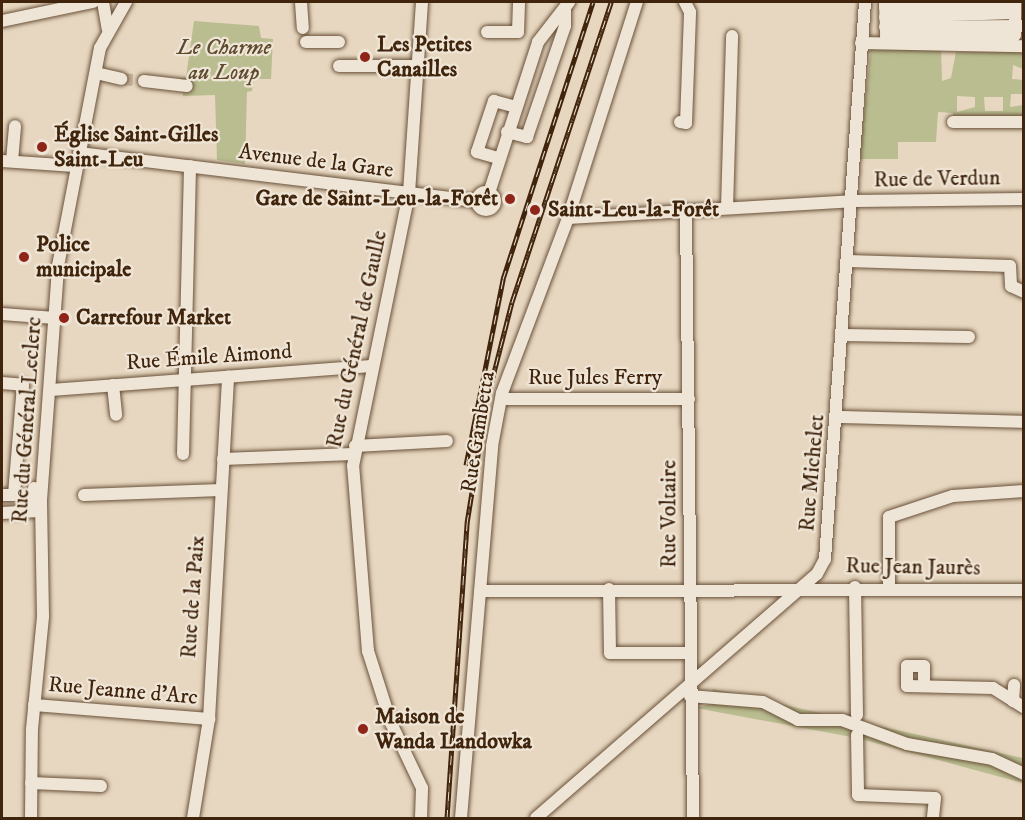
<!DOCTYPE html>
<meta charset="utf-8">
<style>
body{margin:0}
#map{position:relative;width:1025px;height:820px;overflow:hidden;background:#e7d7c0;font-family:"IM FELL DW Pica",serif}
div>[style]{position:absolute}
.green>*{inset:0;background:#b9bd90}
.minor-tunnel>*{height:12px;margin-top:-6px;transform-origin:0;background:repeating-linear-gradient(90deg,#c6b39c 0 12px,transparent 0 18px)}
.roads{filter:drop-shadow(0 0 2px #6a5139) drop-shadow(0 0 2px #6a5139)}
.minor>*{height:12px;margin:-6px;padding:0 6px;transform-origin:6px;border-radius:6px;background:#efe5d6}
.minor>.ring{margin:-6px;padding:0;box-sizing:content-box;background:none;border:12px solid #efe5d6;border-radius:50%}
.rail>*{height:5px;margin-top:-2.5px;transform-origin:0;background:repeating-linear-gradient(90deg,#efe5d6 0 9px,#40240c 0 18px);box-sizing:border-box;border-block:2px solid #40240c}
.dots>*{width:16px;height:16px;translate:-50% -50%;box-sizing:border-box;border:3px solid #efe5d6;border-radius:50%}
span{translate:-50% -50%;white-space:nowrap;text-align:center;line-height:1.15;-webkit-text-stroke:4.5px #efe5d6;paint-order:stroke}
.poi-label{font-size:22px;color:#40240c;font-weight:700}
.left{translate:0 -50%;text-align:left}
.right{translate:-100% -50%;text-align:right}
.park-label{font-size:22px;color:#5e4a2d;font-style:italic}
.street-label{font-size:22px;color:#40240c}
.frame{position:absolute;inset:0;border:3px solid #40240c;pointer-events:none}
</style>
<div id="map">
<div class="green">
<i style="clip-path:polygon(194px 21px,259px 26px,261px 38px,273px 39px,271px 79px,254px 79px,252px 91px,247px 92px,245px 164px,217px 160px,215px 95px,183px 96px,180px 78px,186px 77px)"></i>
<i style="clip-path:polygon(evenodd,871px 47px,941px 47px,942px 81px,951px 78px,956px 52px,1023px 52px,1023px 69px,1013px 65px,1012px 79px,1023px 80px,1023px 94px,1011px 94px,1010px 107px,1023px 105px,1023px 119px,953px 119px,953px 113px,938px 112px,936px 142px,898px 142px,898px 159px,859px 159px,871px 47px,957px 96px,975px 97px,975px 107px,957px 112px,957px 96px,871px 47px,984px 97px,1003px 97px,1003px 111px,985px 111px,984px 97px)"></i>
<i style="clip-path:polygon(713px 689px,1023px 758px,1023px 783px,857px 738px,696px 708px,711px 704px)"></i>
</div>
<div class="minor-tunnel">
<i style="left:121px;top:79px;width:23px;rotate:5deg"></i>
</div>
<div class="roads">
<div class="minor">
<i style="left:103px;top:2px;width:27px;rotate:80deg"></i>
<i style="left:301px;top:2px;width:26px;rotate:86deg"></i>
<i style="left:885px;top:2px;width:34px;rotate:88deg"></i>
<i style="left:886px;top:36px;width:129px;rotate:-0.4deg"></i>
<i style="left:1015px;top:35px;width:33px;rotate:-90deg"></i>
<i style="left:885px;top:7px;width:130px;rotate:-2.2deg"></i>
<i style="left:885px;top:17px;width:130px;rotate:-1.8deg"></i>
<i style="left:2px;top:21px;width:93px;rotate:-11.8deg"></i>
<i style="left:885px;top:27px;width:139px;rotate:-0.4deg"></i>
<i style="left:487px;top:32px;width:31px"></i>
<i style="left:518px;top:32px;width:30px;rotate:-88deg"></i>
<i style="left:306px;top:42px;width:33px"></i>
<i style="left:861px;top:43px;width:163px;rotate:1.1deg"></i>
<i style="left:339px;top:66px;width:83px"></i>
<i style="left:96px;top:73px;width:26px;rotate:13deg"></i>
<i style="left:144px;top:81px;width:43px;rotate:6.6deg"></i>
<i style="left:680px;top:122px;width:6px;rotate:9deg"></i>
<i style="left:686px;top:123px;width:111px;rotate:-87.9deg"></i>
<i style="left:690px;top:12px;width:11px;rotate:-117deg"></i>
<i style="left:953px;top:122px;width:71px"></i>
<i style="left:507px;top:132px;width:21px;rotate:14deg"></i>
<i style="left:527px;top:137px;width:117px;rotate:-71.1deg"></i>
<i style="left:565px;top:26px;width:18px;rotate:-90deg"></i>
<i style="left:79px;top:153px;width:401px;rotate:6.9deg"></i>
<i style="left:498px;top:158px;width:22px;rotate:-164deg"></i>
<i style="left:477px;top:152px;width:54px;rotate:-71.6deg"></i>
<i style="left:494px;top:101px;width:23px;rotate:15deg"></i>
<i style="left:2px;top:161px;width:73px;rotate:3.9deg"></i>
<i style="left:12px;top:161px;width:35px;rotate:-85deg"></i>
<i class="ring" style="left:477px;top:192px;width:6px;height:6px"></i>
<i style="left:489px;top:193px;width:159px;rotate:-72deg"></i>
<i style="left:538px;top:42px;width:51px;rotate:-52.2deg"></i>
<i style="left:727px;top:208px;width:172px;rotate:-88.3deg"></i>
<i style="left:686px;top:210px;width:608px;rotate:89.34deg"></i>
<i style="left:568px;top:218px;width:288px;rotate:-3.4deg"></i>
<i style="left:855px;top:201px;width:169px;rotate:-0.7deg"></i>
<i style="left:848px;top:261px;width:162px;rotate:1.8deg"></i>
<i style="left:1010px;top:266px;width:20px;rotate:87deg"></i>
<i style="left:1011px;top:286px;width:14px;rotate:25deg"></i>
<i style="left:2px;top:314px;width:53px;rotate:4.3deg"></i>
<i style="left:843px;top:335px;width:126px;rotate:0.9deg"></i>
<i style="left:2px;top:383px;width:21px;rotate:5deg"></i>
<i style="left:23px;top:385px;width:110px;rotate:94.7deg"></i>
<i style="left:14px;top:495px;width:12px;rotate:180deg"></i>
<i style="left:113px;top:385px;width:30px;rotate:84deg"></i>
<i style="left:51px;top:390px;width:321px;rotate:-4.3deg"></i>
<i style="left:501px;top:399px;width:188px"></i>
<i style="left:838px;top:417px;width:186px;rotate:1.5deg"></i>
<i style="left:355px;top:446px;width:92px;rotate:-3.1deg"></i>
<i style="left:183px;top:454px;width:288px;rotate:-88.6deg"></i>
<i style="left:223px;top:459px;width:130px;rotate:-2.2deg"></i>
<i style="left:84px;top:495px;width:137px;rotate:-2.1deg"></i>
<i style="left:32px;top:511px;width:23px;rotate:-85deg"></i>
<i style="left:2px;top:513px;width:37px;rotate:-3deg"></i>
<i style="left:855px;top:587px;width:128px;rotate:89.1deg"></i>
<i style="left:889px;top:587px;width:70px;rotate:-90deg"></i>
<i style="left:889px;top:517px;width:67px;rotate:-18.2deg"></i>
<i style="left:953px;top:496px;width:71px;rotate:-4deg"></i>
<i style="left:609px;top:589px;width:64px;rotate:89.1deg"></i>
<i style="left:610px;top:653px;width:80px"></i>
<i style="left:480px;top:591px;width:544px;rotate:-0.11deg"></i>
<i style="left:924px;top:686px;width:20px;rotate:-90deg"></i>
<i style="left:924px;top:666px;width:17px;rotate:180deg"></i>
<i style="left:907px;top:666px;width:20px;rotate:90deg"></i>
<i style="left:907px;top:686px;width:86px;rotate:1.3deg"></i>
<i style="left:993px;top:688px;width:36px;rotate:32deg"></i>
<i style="left:690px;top:696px;width:73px;rotate:4.7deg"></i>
<i style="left:763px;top:702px;width:39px;rotate:27deg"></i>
<i style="left:798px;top:720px;width:44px"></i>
<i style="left:842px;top:720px;width:69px;rotate:20.3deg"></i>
<i style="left:907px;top:744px;width:86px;rotate:10deg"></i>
<i style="left:992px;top:759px;width:35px;rotate:25deg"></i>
<i style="left:1013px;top:701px;width:16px;rotate:-86deg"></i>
<i style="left:34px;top:705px;width:176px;rotate:4.6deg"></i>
<i style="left:857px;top:735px;width:60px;rotate:89deg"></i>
<i style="left:858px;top:795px;width:77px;rotate:2.2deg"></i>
<i style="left:935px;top:798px;width:20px;rotate:96deg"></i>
<i style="left:31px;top:783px;width:70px;rotate:2.5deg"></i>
<i style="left:31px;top:818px;width:89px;rotate:-89.4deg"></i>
<i style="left:32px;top:729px;width:114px;rotate:-84.4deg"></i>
<i style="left:43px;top:616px;width:116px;rotate:-91deg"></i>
<i style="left:41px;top:500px;width:235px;rotate:-85.8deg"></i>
<i style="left:58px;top:266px;width:222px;rotate:-79.1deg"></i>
<i style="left:100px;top:48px;width:53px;rotate:-60.5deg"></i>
<i style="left:193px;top:818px;width:100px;rotate:-80.8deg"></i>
<i style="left:209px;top:719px;width:343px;rotate:-86.8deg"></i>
<i style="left:421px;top:818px;width:30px;rotate:-88deg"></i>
<i style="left:422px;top:788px;width:72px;rotate:-115.5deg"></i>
<i style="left:391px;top:723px;width:76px;rotate:-107.7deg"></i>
<i style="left:368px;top:651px;width:186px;rotate:-94.6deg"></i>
<i style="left:353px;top:466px;width:279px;rotate:-78.4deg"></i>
<i style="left:409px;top:193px;width:191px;rotate:-86.1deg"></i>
<i style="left:461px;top:818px;width:373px;rotate:-85.2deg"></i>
<i style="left:492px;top:446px;width:54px;rotate:-79.3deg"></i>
<i style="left:502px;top:393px;width:187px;rotate:-69.3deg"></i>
<i style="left:568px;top:218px;width:227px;rotate:-72.3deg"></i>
<i style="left:536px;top:818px;width:372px;rotate:-41deg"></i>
<i style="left:817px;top:574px;width:17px;rotate:-62deg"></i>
<i style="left:825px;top:559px;width:558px;rotate:-85.89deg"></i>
</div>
</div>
<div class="rail">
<i style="left:466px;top:465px;width:190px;rotate:-78.7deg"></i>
<i style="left:503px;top:279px;width:291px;rotate:-72deg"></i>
<i style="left:447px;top:818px;width:296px;rotate:-86.1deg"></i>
<i style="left:467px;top:523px;width:125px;rotate:-80.8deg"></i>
<i style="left:487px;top:400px;width:101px;rotate:-75.7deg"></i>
<i style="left:512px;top:302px;width:316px;rotate:-71.7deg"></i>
</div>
<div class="dots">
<i style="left:365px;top:57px;background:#8f2418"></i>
<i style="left:42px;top:147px;background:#8f2418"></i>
<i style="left:510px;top:199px;background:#8f2418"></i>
<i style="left:535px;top:210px;background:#8f2418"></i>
<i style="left:24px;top:257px;background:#8f2418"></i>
<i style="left:64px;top:318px;background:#8f2418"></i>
<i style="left:363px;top:729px;background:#8f2418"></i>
</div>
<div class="poi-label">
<span class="left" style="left:377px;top:57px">Les Petites<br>Canailles</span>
<span class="left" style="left:54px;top:147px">Église Saint-Gilles<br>Saint-Leu</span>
<span class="right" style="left:498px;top:199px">Gare de Saint-Leu-la-Forêt</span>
<span class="left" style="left:548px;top:210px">Saint-Leu-la-Forêt</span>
<span class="left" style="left:36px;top:257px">Police<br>municipale</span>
<span class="left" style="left:76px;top:318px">Carrefour Market</span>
<span class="left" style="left:375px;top:729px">Maison de<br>Wanda Landowka</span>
</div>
<div class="park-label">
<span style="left:224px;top:60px">Le Charme<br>au Loup</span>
</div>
<div class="street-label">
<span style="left:316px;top:161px;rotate:7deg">Avenue de la Gare</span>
<span style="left:937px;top:179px;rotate:-1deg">Rue de Verdun</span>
<span style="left:357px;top:339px;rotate:-78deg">Rue du Général de Gaulle</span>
<span style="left:209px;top:357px;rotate:-4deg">Rue Émile Aimond</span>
<span style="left:595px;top:378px">Rue Jules Ferry</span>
<span style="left:27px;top:420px;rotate:-86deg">Rue du Général Leclerc</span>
<span style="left:478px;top:432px;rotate:-81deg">Rue Gambetta</span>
<span style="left:812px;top:473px;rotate:-85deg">Rue Michelet</span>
<span style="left:669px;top:514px;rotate:-90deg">Rue Voltaire</span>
<span style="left:913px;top:567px;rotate:1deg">Rue Jean Jaurès</span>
<span style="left:193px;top:597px;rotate:-86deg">Rue de la Paix</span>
<span style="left:123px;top:691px;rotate:5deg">Rue Jeanne d'Arc</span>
</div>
<div class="frame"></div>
</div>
